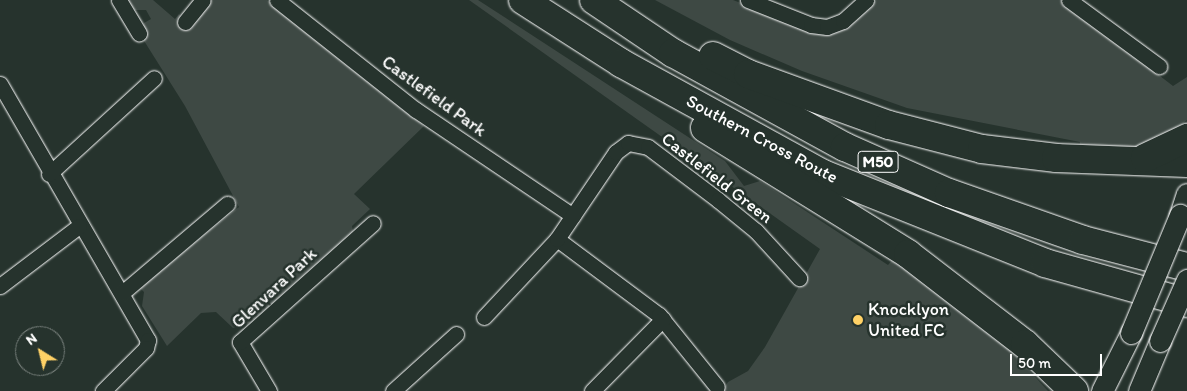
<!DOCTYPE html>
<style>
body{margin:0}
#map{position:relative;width:1187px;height:391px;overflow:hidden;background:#26332d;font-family:Itim,sans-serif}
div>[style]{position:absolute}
.green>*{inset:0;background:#3e4944}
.roads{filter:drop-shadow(0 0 1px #fff) drop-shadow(0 0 1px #fff)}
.minor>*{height:15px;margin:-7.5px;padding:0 7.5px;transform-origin:7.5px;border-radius:7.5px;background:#26332d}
.secondary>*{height:21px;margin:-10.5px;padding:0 10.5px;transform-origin:10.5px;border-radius:10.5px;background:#26332d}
.motorway>*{height:28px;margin:-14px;padding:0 14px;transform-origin:14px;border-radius:14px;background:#26332d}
.bridges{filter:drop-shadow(0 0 1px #fff) drop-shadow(0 0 1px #fff)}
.secondary-bridge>*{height:21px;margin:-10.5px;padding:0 10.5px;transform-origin:10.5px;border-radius:10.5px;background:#26332d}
.dots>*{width:14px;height:14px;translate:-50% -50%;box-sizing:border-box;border:2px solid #26332d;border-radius:50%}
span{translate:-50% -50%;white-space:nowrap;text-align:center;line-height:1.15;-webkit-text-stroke:5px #26332d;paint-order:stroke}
.shield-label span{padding:1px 4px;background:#26332d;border:1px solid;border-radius:4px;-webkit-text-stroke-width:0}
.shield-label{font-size:16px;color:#fff;font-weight:700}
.street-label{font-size:18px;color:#fff}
.poi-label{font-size:18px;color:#fff}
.left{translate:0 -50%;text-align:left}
.north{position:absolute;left:15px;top:326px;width:50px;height:50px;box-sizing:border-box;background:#26332d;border:1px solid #7d8581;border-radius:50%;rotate:324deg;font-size:14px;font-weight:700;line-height:20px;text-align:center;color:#fff}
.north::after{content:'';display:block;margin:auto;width:18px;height:22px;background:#ffd166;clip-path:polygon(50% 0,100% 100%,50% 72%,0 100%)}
.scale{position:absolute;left:1010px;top:354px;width:92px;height:22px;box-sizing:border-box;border:2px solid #fff;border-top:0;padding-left:6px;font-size:15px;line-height:18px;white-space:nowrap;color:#fff;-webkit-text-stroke:4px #26332d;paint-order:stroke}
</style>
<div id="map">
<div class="green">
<i style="clip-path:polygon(125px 0,153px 0,175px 19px,179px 14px,190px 28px,209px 0,267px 0,424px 126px,354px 194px,370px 209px,352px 226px,353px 232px,250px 323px,233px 328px,216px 312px,201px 313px,167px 346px,142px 306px,144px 292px,139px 287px,239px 207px,185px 106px,141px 36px,144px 23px,151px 19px,146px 10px,131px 10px)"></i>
<i style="clip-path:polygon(469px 0,478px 0,725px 161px,744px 186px,760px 181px,888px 265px,894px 258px,992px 330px,1048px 391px,722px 391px,728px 382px,748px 371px,765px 347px,820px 249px)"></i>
<i style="clip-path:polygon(655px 0,733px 0,823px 35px,852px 23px,876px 0,1062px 0,1173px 86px,1187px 77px,1187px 120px,1153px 148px,1079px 149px,1080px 142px,907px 108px,802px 71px,730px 40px)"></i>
</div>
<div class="roads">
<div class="minor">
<i style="left:119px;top:0;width:39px;rotate:59deg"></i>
<i style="left:277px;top:0;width:177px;rotate:38.4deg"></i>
<i style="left:416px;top:110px;width:189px;rotate:34deg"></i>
<i style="left:748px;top:0;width:68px;rotate:21.6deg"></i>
<i style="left:811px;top:25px;width:16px;rotate:7deg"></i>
<i style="left:827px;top:27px;width:17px;rotate:-21deg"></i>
<i style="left:843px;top:21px;width:31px;rotate:-42deg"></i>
<i style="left:1069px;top:0;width:112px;rotate:36.3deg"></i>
<i style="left:185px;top:22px;width:28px;rotate:-51deg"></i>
<i style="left:0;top:84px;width:296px;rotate:60deg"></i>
<i style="left:148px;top:340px;width:8px;rotate:104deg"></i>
<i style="left:146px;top:348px;width:61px;rotate:135deg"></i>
<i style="left:49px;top:174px;width:142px;rotate:-42.4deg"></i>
<i style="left:557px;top:239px;width:127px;rotate:36.7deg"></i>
<i style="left:659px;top:315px;width:92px;rotate:51.1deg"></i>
<i style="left:0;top:286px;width:99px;rotate:-37.2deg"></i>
<i style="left:122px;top:293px;width:138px;rotate:-40.3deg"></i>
<i style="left:484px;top:317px;width:107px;rotate:-46.9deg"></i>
<i style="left:557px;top:239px;width:105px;rotate:-55.9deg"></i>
<i style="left:616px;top:152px;width:15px;rotate:-37deg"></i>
<i style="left:628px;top:143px;width:20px;rotate:11deg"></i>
<i style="left:648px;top:147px;width:88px;rotate:37.1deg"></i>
<i style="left:718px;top:200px;width:49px;rotate:39.2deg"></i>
<i style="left:756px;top:231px;width:64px;rotate:47.5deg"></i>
<i style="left:269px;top:391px;width:57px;rotate:-120.6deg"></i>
<i style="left:240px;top:342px;width:178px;rotate:-41.8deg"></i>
<i style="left:393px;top:391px;width:85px;rotate:-42.1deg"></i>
<i style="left:592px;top:391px;width:101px;rotate:-45.4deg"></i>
</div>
<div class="secondary">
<i style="left:1180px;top:215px;width:22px;rotate:-72deg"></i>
<i style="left:1102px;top:391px;width:65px;rotate:-63.4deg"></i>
<i style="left:1139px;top:391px;width:54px;rotate:-67.2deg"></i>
</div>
<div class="motorway">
<i style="left:523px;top:0;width:117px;rotate:32.7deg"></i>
<i style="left:621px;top:63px;width:230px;rotate:28.8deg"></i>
<i style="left:823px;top:174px;width:239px;rotate:21.8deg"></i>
<i style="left:1045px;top:263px;width:148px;rotate:15.7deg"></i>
<i style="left:594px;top:0;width:95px;rotate:33.9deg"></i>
<i style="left:673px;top:53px;width:196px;rotate:28.7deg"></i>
<i style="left:845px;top:147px;width:114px;rotate:23.9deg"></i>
<i style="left:949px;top:193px;width:142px;rotate:19.3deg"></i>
<i style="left:1083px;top:240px;width:107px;rotate:14.6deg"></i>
<i style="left:713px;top:56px;width:39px;rotate:27deg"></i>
<i style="left:748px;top:74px;width:150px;rotate:19.9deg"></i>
<i style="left:889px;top:125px;width:96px;rotate:14.5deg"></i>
<i style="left:982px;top:149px;width:75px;rotate:6.9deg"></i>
<i style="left:1056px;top:158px;width:131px;rotate:2.2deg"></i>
<i style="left:705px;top:128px;width:239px;rotate:31.8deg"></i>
<i style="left:908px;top:254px;width:148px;rotate:37.6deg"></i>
<i style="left:1025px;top:344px;width:68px;rotate:43.8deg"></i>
<i style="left:1145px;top:158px;width:47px;rotate:-25.5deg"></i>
</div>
</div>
<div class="bridges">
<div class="secondary-bridge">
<i style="left:1131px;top:333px;width:128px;rotate:-67.4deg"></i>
<i style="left:1160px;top:341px;width:67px;rotate:-66.1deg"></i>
</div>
</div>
<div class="dots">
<i style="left:858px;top:320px;background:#ffd166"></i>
</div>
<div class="shield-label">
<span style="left:878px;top:162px">M50</span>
</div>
<div class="street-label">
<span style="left:434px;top:96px;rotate:36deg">Castlefield Park</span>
<span style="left:762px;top:139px;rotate:28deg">Southern Cross Route</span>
<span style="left:717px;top:178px;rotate:38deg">Castlefield Green</span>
<span style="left:274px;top:288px;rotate:-43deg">Glenvara Park</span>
</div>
<div class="poi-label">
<span class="left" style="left:868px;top:320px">Knocklyon<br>United FC</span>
</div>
<div class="north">N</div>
<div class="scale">50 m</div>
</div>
